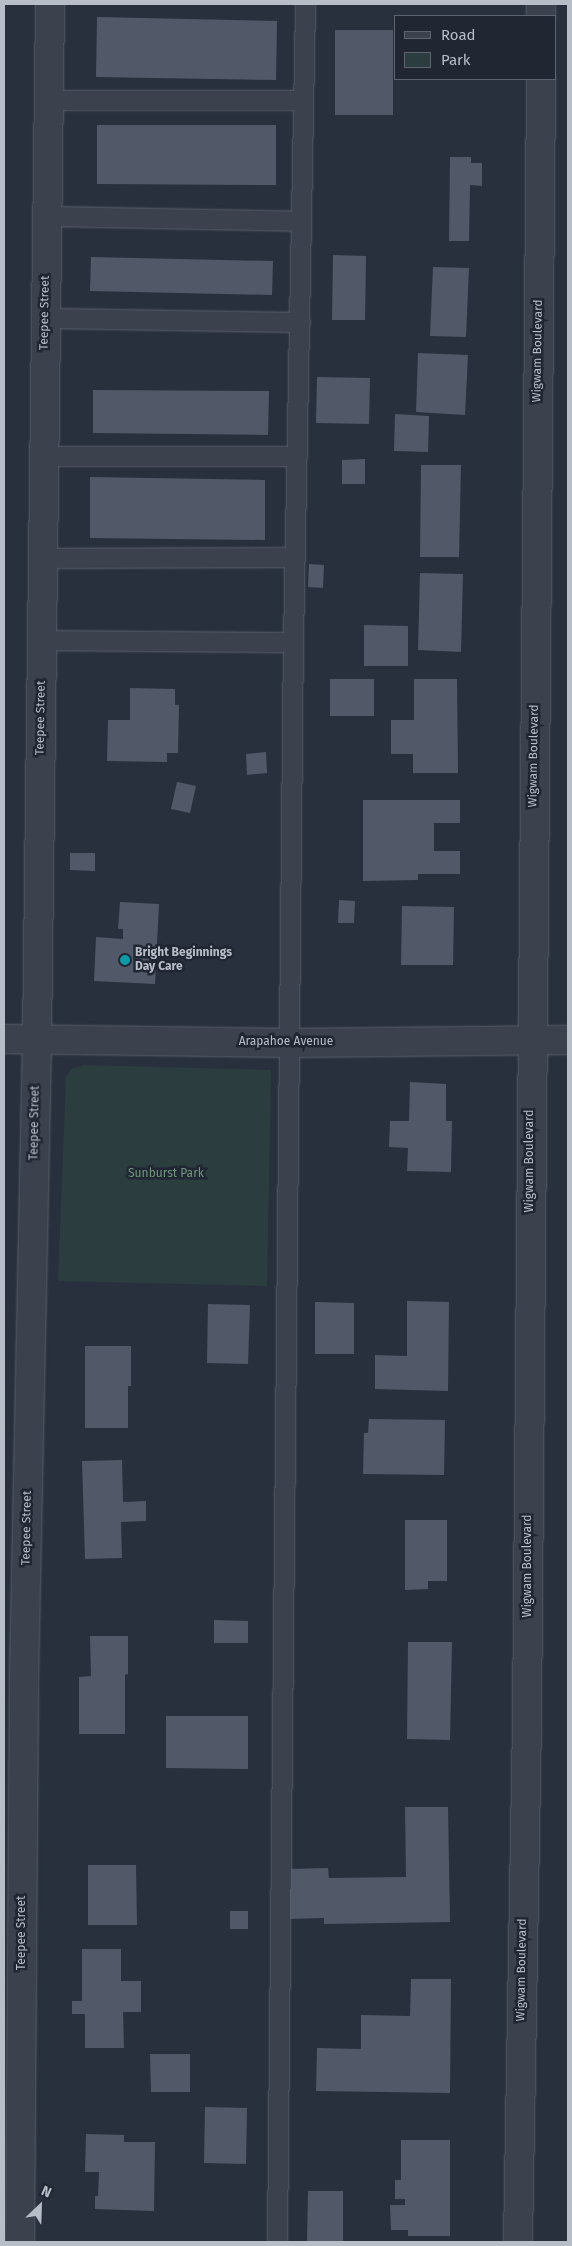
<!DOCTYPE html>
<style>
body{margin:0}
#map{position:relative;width:572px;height:2246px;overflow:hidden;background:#28303d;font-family:"Fira Sans",sans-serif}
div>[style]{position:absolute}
.green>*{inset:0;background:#2b3d3f}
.building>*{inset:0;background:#515968}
.roads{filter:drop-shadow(0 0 1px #59606b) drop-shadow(0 0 1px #59606b)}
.service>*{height:19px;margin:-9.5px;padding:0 9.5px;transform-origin:9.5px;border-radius:9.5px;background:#3b424e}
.minor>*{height:28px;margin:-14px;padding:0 14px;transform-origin:14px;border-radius:14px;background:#3b424e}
.dots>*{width:14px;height:14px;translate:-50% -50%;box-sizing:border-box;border:2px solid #202733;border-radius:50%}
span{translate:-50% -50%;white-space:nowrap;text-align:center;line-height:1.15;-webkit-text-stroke:5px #202733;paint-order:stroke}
.street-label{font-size:12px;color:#b8bec8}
.poi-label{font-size:12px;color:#b8bec8;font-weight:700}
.left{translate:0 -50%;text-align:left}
.park-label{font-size:12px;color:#71977b}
.frame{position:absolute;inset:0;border:5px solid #b8bec8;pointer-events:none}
.legend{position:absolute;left:394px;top:15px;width:162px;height:65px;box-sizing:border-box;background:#202733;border:1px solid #5d636f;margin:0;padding:6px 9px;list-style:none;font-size:15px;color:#b8bec8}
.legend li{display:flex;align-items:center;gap:10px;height:25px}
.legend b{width:25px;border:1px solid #5d636f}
.north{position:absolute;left:15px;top:2181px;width:50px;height:50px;-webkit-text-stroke:4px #202733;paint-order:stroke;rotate:24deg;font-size:14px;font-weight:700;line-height:20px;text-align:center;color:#b8bec8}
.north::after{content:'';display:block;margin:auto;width:18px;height:22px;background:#b8bec8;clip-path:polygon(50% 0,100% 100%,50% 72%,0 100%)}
</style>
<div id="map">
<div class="green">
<i style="clip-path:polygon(83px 1065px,271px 1070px,267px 1286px,58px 1281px,66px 1077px,72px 1069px)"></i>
</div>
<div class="building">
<i style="clip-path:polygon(97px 17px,277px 21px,276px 80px,96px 77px)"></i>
<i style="clip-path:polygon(335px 30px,393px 30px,393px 115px,335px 115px)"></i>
<i style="clip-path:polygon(97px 125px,276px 125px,276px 185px,97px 184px)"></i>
<i style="clip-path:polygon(450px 157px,471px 157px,471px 163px,482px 163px,482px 186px,470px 185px,469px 241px,449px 241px)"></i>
<i style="clip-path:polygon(333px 255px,366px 256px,365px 320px,332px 320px)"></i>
<i style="clip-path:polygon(91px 257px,273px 261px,272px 295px,90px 291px)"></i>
<i style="clip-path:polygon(433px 267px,469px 268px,466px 337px,430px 336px)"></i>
<i style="clip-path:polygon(418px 353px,468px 355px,465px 415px,416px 412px)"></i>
<i style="clip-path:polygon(317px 377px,370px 378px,369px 424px,316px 423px)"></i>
<i style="clip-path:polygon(93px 390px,269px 391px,268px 435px,93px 433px)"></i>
<i style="clip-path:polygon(395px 414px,429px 416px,428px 452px,394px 451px)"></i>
<i style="clip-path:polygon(365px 459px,365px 484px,342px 484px,342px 460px)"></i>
<i style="clip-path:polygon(421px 465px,461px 465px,459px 557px,420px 557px)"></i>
<i style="clip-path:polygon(90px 477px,265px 480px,265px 540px,90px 538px)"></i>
<i style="clip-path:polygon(309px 564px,324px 565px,323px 588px,308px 587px)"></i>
<i style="clip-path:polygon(420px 573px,463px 574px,461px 652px,418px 650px)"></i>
<i style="clip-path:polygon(364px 625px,408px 626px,408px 666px,364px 666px)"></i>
<i style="clip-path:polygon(330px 679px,374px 679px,374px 716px,330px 716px)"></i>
<i style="clip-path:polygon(414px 679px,457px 679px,458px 773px,413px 773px,413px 754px,391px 754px,391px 720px,414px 720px)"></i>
<i style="clip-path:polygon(130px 688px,175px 689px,175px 705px,179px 705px,178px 753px,167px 753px,167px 762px,107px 761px,108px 720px,130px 720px)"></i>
<i style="clip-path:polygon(266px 752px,267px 773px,247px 775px,246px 754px)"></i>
<i style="clip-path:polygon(177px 782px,196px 786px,190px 813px,171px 809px)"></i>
<i style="clip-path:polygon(363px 800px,460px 800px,460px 823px,434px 823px,434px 851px,460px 851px,460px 874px,418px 874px,418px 880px,363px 881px)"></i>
<i style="clip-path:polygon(70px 853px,95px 853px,95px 871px,70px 870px)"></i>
<i style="clip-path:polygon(339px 900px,355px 901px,354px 923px,338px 923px)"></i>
<i style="clip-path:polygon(120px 902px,159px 904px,155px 984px,94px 981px,96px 937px,123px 939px,123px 929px,118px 929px)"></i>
<i style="clip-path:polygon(402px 906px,454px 907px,453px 965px,401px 965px)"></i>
<i style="clip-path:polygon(410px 1082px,446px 1084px,446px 1121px,452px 1121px,451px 1172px,407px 1171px,408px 1148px,389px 1147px,390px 1121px,409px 1121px)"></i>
<i style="clip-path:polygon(407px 1301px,449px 1302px,448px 1391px,375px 1389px,375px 1355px,407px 1356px)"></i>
<i style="clip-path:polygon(315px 1302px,354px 1303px,354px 1354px,315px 1354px)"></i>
<i style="clip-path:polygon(208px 1304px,250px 1305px,248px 1364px,207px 1363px)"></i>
<i style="clip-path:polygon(85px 1346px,131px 1346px,131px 1386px,128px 1386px,128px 1428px,85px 1428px)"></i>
<i style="clip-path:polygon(369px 1419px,445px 1420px,444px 1475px,363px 1474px,364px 1433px,368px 1433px)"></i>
<i style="clip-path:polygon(122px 1460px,123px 1502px,146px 1501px,146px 1521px,121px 1522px,122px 1558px,85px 1559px,82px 1461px)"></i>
<i style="clip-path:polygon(405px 1520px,447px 1520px,447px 1581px,428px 1581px,428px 1589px,405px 1590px)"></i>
<i style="clip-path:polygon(214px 1620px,248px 1621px,248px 1643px,214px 1643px)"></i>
<i style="clip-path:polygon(90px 1636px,128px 1636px,128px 1674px,125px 1675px,125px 1734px,79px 1734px,79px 1677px,91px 1676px)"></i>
<i style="clip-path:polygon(408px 1642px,452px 1642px,450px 1740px,407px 1739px)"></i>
<i style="clip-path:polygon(166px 1716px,248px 1716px,248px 1769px,166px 1768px)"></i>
<i style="clip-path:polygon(405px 1807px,448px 1807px,450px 1922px,324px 1924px,324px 1918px,289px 1919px,288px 1869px,328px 1868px,329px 1878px,406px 1877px)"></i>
<i style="clip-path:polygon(88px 1865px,136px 1865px,137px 1925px,88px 1925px)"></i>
<i style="clip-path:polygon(230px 1911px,248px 1911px,248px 1929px,230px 1929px)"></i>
<i style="clip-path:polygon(82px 1949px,121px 1949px,121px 1981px,141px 1981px,141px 2012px,123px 2012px,124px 2048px,85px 2048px,85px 2014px,72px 2014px,72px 2001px,82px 2001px)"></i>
<i style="clip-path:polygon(411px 1979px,451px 1979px,450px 2093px,316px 2091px,317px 2048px,361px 2049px,361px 2015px,410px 2016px)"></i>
<i style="clip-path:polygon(150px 2054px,190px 2054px,190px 2092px,151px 2092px)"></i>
<i style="clip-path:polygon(205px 2107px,247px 2108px,246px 2164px,204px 2163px)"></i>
<i style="clip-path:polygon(86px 2134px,124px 2135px,124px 2142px,155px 2142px,154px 2211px,95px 2209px,95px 2196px,98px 2196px,99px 2172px,85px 2172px)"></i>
<i style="clip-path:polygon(401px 2140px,450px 2140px,450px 2236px,408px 2236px,408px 2230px,391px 2230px,390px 2205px,405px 2205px,405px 2199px,395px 2199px,395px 2180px,401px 2180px)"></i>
<i style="clip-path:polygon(308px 2191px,343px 2191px,343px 2242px,307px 2242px)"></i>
</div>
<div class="roads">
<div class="service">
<i style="left:48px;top:100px;width:255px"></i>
<i style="left:46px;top:216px;width:255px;rotate:1.1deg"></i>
<i style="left:45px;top:318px;width:255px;rotate:0.9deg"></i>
<i style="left:43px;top:456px;width:254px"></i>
<i style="left:42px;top:558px;width:253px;rotate:-0.2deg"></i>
<i style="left:41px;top:640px;width:252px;rotate:0.5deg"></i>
<i style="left:277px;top:2242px;width:1600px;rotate:-89.43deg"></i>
<i style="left:293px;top:642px;width:638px;rotate:-88.92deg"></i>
</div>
<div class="minor">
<i style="left:541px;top:16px;width:12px;rotate:-90deg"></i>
<i style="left:4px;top:1039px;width:287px;rotate:0.8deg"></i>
<i style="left:291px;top:1043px;width:277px;rotate:-0.6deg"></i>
<i style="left:20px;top:2242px;width:565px;rotate:-89.59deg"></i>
<i style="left:24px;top:1677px;width:637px;rotate:-88.83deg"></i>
<i style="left:37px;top:1040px;width:1036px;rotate:-89.28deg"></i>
<i style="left:518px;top:2242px;width:523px;rotate:-89.01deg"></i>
<i style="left:527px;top:1719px;width:1640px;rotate:-89.51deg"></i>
</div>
</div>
<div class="dots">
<i style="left:125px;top:960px;background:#0f9aa8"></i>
</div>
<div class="street-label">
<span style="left:45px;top:313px;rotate:-89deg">Teepee Street</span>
<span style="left:538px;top:351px;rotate:-89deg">Wigwam Boulevard</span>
<span style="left:41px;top:718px;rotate:-89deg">Teepee Street</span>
<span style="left:534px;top:756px;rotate:-89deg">Wigwam Boulevard</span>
<span style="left:286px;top:1042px">Arapahoe Avenue</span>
<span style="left:35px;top:1123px;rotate:-89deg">Teepee Street</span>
<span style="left:530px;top:1161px;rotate:-90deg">Wigwam Boulevard</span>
<span style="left:27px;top:1528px;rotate:-89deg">Teepee Street</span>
<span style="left:528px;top:1566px;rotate:-90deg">Wigwam Boulevard</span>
<span style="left:22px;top:1933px;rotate:-90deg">Teepee Street</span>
<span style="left:522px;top:1970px;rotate:-89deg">Wigwam Boulevard</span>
</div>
<div class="poi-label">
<span class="left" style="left:135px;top:960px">Bright Beginnings<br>Day Care</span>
</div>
<div class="park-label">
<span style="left:166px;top:1174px">Sunburst Park</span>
</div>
<div class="frame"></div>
<ul class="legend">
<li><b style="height:6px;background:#3b424e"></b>Road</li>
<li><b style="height:14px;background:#2b3d3f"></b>Park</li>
</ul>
<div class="north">N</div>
</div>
